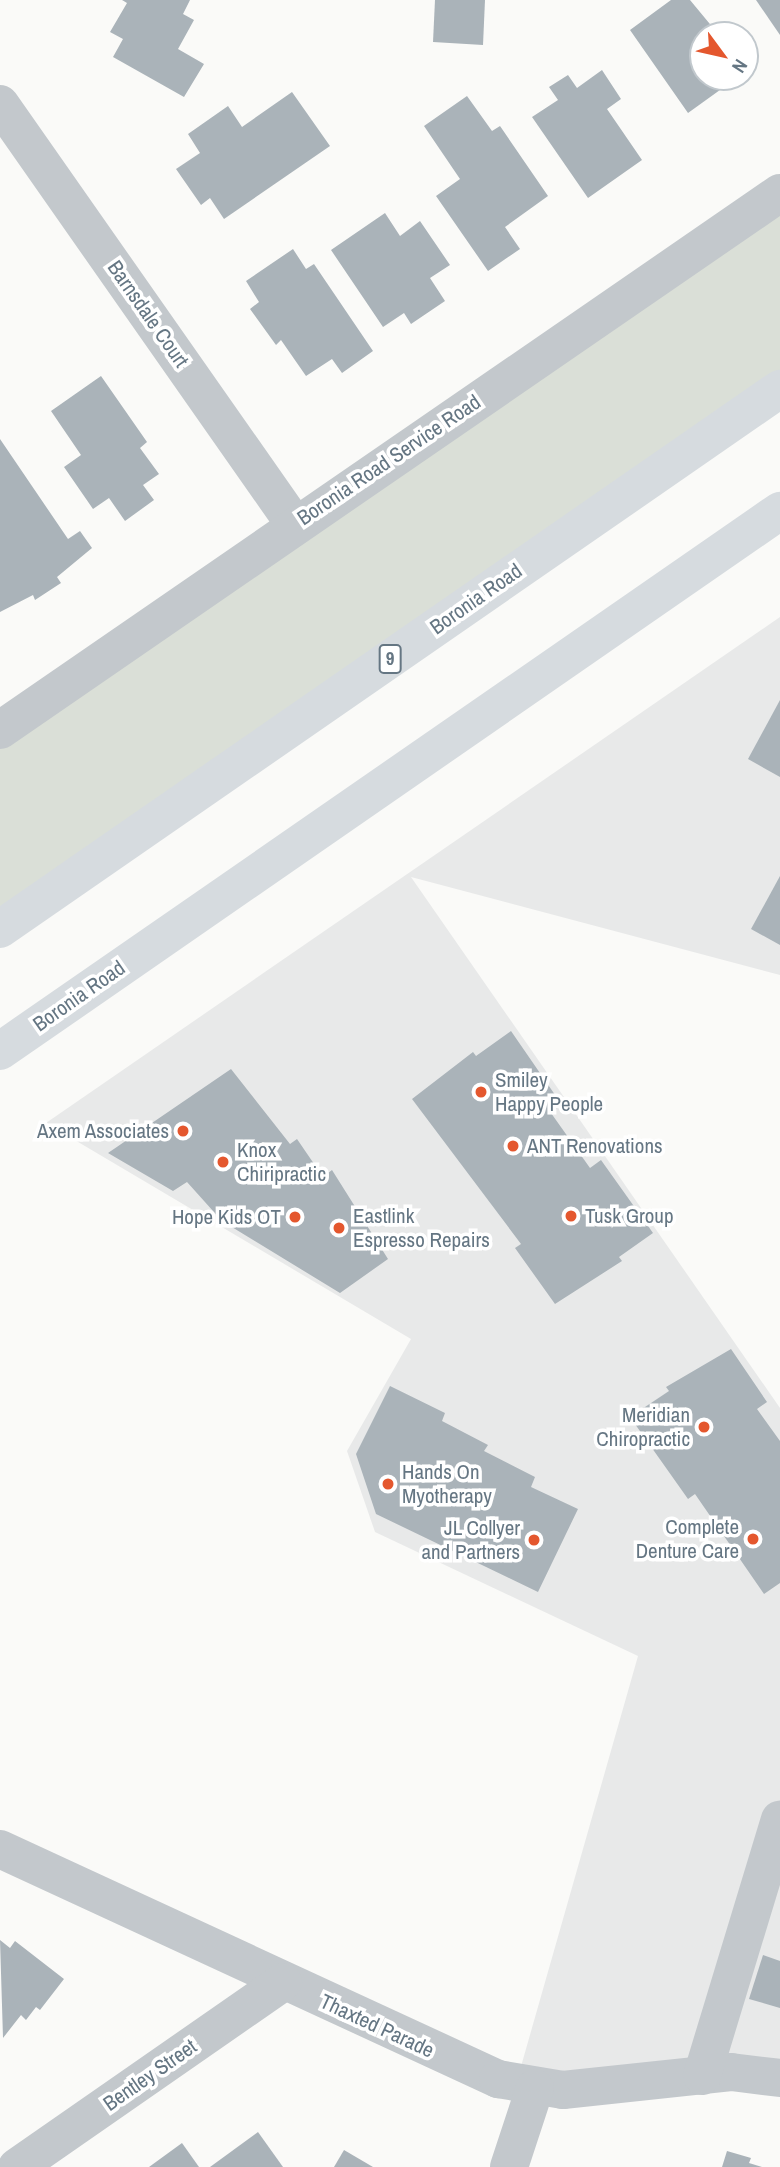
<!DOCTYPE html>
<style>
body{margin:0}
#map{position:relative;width:780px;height:2167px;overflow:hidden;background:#fafaf8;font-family:"Archivo Narrow",sans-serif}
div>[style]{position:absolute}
.built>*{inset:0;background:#e8e9e9}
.green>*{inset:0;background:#dadfd7}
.building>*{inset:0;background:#aab3b9}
.minor>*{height:38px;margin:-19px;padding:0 19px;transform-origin:19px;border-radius:19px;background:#c3c8cc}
.major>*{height:38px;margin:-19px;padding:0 19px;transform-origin:19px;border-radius:19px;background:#d6dbdf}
.dots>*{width:19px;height:19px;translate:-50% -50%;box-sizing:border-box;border:4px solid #fff;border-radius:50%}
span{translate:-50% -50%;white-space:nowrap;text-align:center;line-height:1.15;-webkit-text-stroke:7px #fff;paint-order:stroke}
.shield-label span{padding:2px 5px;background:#fff;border:2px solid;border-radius:5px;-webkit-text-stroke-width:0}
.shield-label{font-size:19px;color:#657683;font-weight:700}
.street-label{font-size:21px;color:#657683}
.poi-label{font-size:21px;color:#657683}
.left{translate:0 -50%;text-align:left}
.right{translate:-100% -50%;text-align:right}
.north{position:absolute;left:689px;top:21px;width:70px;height:70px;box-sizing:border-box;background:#fff;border:2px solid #c1c8cd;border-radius:50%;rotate:123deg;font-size:19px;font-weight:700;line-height:28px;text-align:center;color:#657683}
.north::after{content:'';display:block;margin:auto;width:24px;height:32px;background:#e4572e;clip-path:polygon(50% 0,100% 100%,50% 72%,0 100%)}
</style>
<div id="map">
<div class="built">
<i style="clip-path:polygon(780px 617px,780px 975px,411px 877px,780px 1408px,780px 2078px,516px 2084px,638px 1656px,375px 1532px,347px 1451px,411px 1339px,46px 1123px)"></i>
</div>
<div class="green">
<i style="clip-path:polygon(780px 193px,780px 389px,0 929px,0 730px)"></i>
</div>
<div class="building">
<i style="clip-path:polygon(122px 0,190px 0,183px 14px,194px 20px,178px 49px,204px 64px,184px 97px,113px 57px,123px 39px,110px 32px,127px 3px)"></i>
<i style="clip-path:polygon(435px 0,485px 0,483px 45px,433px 42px)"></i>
<i style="clip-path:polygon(671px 0,690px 0,719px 35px,703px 35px,703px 77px,738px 77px,688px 113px,630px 30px)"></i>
<i style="clip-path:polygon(756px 0,780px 0,780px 35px)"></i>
<i style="clip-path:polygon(602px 70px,621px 99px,607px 109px,642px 160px,588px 198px,532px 117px,558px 100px,549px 87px,568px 75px,577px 88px)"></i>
<i style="clip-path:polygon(292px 92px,330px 146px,224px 219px,210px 198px,201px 205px,176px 169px,200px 153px,188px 134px,228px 106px,242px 127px)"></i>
<i style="clip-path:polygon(467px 96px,492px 131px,500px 126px,548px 196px,505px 227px,520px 249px,488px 271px,436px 196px,460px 179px,424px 126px)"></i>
<i style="clip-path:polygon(385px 213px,400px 236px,420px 221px,450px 265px,430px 278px,445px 301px,411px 324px,404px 313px,383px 327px,331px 250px)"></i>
<i style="clip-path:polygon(293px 249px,306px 269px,314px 264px,373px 351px,342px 373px,332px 359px,306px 376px,281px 340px,276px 345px,250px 309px,259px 302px,246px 281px)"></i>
<i style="clip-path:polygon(101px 376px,147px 442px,140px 448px,159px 474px,143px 485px,154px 500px,125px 521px,109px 498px,93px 509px,64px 467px,81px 455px,51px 411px)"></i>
<i style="clip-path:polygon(0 439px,68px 539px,80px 531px,92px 548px,57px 577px,61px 583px,35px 600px,33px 595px,0 612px)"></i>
<i style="clip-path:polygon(780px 700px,780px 777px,748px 759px)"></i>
<i style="clip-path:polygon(780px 876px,780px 945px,751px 929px)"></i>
<i style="clip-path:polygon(511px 1031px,562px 1105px,551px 1113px,590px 1168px,601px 1160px,653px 1233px,619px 1257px,622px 1261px,555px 1304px,515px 1248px,521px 1244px,412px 1099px,473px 1052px,476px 1056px)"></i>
<i style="clip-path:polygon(231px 1069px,290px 1144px,297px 1139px,323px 1177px,332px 1170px,388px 1259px,340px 1293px,222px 1221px,187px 1182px,173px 1191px,108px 1153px)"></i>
<i style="clip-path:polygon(731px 1349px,767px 1402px,757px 1409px,780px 1441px,780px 1583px,764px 1594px,695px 1494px,688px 1499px,630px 1417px,669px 1391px,666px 1387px)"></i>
<i style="clip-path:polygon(390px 1386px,445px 1413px,442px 1421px,488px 1445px,484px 1451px,535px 1477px,531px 1487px,578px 1509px,538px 1592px,376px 1514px,356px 1454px)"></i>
<i style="clip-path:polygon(0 1940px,10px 1948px,15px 1941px,64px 1979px,40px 2010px,36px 2007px,26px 2020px,21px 2015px,3px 2038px)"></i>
<i style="clip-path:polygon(763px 1955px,780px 1961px,780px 2008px,749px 1999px)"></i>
<i style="clip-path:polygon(258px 2132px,283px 2167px,210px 2167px)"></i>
<i style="clip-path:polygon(182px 2143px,199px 2167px,149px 2167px)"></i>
<i style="clip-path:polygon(344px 2150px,373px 2167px,334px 2167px)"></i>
<i style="clip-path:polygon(727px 2151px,751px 2158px,749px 2163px,762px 2167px,722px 2167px)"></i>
</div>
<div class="minor">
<i style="left:0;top:104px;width:514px;rotate:54.98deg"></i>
<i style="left:0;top:730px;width:947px;rotate:-34.55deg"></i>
<i style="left:0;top:1849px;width:549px;rotate:24.79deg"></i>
<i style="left:498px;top:2079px;width:66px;rotate:9.6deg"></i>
<i style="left:563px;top:2090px;width:169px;rotate:-6.1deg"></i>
<i style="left:731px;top:2072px;width:49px;rotate:7deg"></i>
<i style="left:702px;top:2076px;width:268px;rotate:-73.1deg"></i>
<i style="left:17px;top:2167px;width:324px;rotate:-34.8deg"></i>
<i style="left:509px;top:2167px;width:83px;rotate:-71.8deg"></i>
</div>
<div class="major">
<i style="left:0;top:929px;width:949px;rotate:-34.7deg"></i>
<i style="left:0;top:1051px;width:949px;rotate:-34.7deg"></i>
</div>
<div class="dots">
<i style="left:481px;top:1092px;background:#e4572e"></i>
<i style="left:183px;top:1131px;background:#e4572e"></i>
<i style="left:513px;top:1146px;background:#e4572e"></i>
<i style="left:223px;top:1162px;background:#e4572e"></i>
<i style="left:571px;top:1216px;background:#e4572e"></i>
<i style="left:295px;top:1217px;background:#e4572e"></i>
<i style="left:339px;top:1228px;background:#e4572e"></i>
<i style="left:704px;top:1427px;background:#e4572e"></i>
<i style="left:388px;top:1484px;background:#e4572e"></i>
<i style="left:753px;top:1539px;background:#e4572e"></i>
<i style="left:534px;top:1540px;background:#e4572e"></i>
</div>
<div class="shield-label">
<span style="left:390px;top:659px">9</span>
</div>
<div class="street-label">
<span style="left:148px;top:314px;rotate:55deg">Barnsdale Court</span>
<span style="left:389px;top:460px;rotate:-34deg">Boronia Road Service Road</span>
<span style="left:476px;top:599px;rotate:-35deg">Boronia Road</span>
<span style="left:79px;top:996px;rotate:-35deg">Boronia Road</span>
<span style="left:377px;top:2026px;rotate:25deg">Thaxted Parade</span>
<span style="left:150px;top:2075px;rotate:-35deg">Bentley Street</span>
</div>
<div class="poi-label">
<span class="left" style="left:495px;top:1092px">Smiley<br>Happy People</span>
<span class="right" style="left:169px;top:1131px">Axem Associates</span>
<span class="left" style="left:527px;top:1146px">ANT Renovations</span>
<span class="left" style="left:237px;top:1162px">Knox<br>Chiripractic</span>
<span class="left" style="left:353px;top:1228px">Eastlink<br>Espresso Repairs</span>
<span class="left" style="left:585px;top:1216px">Tusk Group</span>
<span class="right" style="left:281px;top:1217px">Hope Kids OT</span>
<span class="right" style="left:690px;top:1427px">Meridian<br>Chiropractic</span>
<span class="left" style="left:402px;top:1484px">Hands On<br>Myotherapy</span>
<span class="right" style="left:739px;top:1539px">Complete<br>Denture Care</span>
<span class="right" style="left:520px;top:1540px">JL Collyer<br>and Partners</span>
</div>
<div class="north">N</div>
</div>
